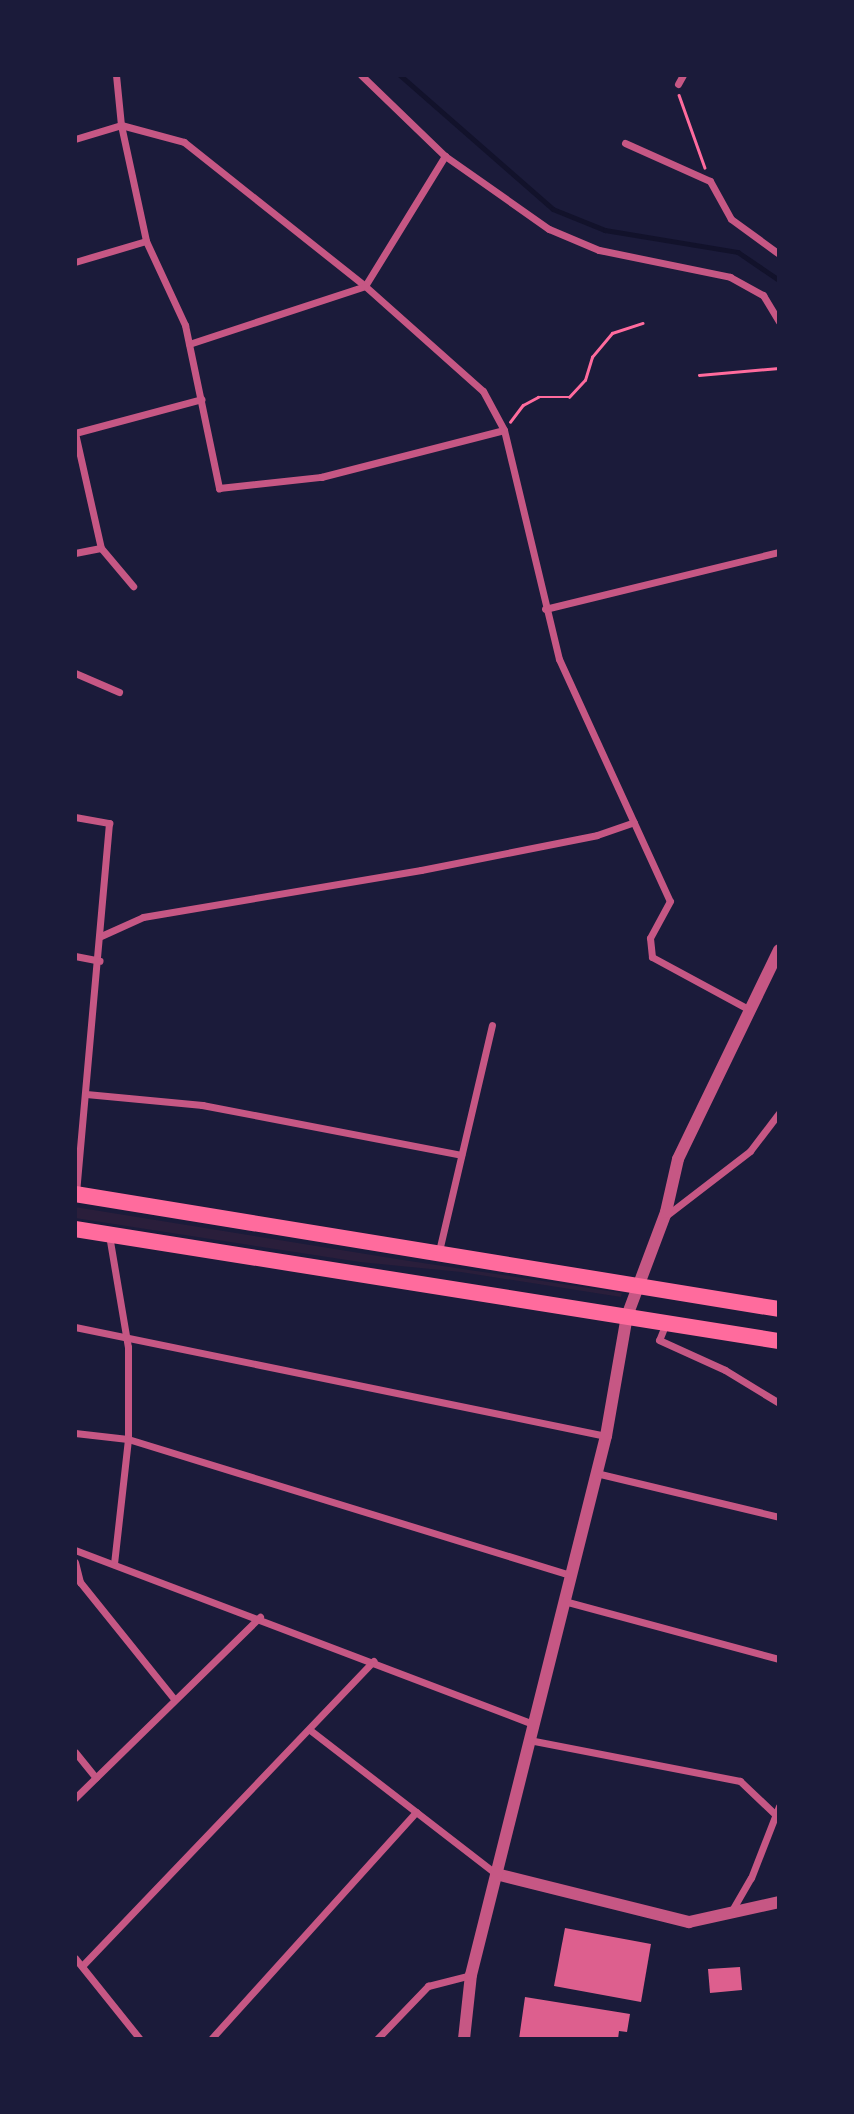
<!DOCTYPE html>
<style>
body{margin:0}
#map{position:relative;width:854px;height:2114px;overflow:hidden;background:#1b1b3a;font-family:"Varela Round",sans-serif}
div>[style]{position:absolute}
.green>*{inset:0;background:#2a1e3b}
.stream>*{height:4.5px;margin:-2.25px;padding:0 2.25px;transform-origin:2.25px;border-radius:2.25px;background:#12122b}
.building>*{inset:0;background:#dd5f8e}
.path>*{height:2.5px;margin:-1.25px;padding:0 1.25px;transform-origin:1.25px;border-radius:1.25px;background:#ff6b9d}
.minor>*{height:7px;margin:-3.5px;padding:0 3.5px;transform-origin:3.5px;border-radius:3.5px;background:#c65784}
.tertiary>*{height:12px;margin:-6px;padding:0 6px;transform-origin:6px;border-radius:6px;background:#c65784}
.trunk>*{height:16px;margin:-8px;padding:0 8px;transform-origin:8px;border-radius:8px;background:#ff6b9d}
span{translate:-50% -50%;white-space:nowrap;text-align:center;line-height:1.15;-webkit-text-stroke:5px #1b1b3a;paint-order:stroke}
.frame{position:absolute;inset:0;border:77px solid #1b1b3a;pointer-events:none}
</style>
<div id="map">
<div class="green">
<i style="clip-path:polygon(75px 1207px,403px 1260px,622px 1293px,621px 1297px,461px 1272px,360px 1262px,75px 1218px)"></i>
</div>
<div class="stream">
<i style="left:400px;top:75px;width:203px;rotate:41.2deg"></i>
<i style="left:553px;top:209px;width:56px;rotate:22deg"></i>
<i style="left:605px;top:230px;width:135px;rotate:9.4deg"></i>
<i style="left:738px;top:252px;width:50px;rotate:34.3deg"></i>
</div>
<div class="building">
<i style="clip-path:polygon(565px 1928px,651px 1944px,641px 2002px,554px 1986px)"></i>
<i style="clip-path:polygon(740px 1967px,742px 1990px,710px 1993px,708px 1969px)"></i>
<i style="clip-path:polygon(525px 1997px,630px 2014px,627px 2032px,619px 2031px,618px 2039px,519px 2039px)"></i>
</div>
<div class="path">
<i style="left:679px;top:95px;width:77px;rotate:70.4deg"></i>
<i style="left:699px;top:375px;width:80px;rotate:-5deg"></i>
<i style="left:510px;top:422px;width:21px;rotate:-53deg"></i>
<i style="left:523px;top:405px;width:17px;rotate:-28deg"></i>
<i style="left:538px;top:397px;width:31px"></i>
<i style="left:569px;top:397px;width:23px;rotate:-47deg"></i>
<i style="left:585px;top:380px;width:24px;rotate:-73deg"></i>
<i style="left:592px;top:357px;width:31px;rotate:-50deg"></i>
<i style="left:612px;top:333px;width:32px;rotate:-18deg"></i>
</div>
<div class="minor">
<i style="left:116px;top:75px;width:50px;rotate:84.3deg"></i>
<i style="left:121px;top:125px;width:119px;rotate:77.8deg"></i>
<i style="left:146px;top:241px;width:93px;rotate:65.1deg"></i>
<i style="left:185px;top:325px;width:167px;rotate:78.2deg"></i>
<i style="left:219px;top:488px;width:103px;rotate:-6.2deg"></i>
<i style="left:321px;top:477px;width:189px;rotate:-14.4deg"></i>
<i style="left:361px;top:75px;width:117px;rotate:44deg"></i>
<i style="left:445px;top:156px;width:127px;rotate:35.1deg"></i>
<i style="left:549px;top:229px;width:54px;rotate:22.8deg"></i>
<i style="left:599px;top:250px;width:134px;rotate:11.6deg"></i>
<i style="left:730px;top:277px;width:38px;rotate:29deg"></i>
<i style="left:763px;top:295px;width:31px;rotate:59deg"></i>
<i style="left:678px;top:84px;width:10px;rotate:-61deg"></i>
<i style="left:75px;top:139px;width:48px;rotate:-16.9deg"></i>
<i style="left:121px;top:125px;width:65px;rotate:15.1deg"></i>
<i style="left:184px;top:142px;width:231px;rotate:38.5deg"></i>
<i style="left:365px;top:286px;width:158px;rotate:41.7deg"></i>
<i style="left:483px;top:391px;width:44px;rotate:61.7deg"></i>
<i style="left:504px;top:430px;width:236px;rotate:76.5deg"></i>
<i style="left:559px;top:659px;width:266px;rotate:65.4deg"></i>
<i style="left:670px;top:901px;width:42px;rotate:118.4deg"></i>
<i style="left:650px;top:938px;width:19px;rotate:84deg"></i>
<i style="left:652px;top:957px;width:109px;rotate:28.4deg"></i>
<i style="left:625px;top:143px;width:93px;rotate:24.1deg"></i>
<i style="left:710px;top:181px;width:43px;rotate:61.1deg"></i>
<i style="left:731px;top:219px;width:59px;rotate:36.1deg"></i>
<i style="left:75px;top:262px;width:74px;rotate:-16.5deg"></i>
<i style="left:189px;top:344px;width:185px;rotate:-18.2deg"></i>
<i style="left:365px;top:286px;width:153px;rotate:-58.4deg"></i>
<i style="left:75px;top:433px;width:118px;rotate:77.3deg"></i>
<i style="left:101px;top:548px;width:50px;rotate:49.9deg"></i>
<i style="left:75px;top:433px;width:131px;rotate:-15deg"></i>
<i style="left:75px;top:553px;width:26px;rotate:-11deg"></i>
<i style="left:545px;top:609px;width:241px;rotate:-13.7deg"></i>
<i style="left:75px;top:673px;width:48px;rotate:23.4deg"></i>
<i style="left:75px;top:817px;width:35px;rotate:10deg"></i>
<i style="left:109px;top:823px;width:371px;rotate:95.1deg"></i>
<i style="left:101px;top:936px;width:46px;rotate:-24.3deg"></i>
<i style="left:143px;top:917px;width:282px;rotate:-9.6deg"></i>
<i style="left:421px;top:870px;width:179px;rotate:-11.2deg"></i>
<i style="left:597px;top:835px;width:39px;rotate:-19deg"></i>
<i style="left:75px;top:956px;width:25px;rotate:11deg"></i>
<i style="left:86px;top:1094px;width:117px;rotate:5.4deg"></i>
<i style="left:202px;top:1105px;width:264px;rotate:10.9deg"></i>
<i style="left:667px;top:1215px;width:105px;rotate:-37.6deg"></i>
<i style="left:750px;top:1151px;width:48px;rotate:-52.7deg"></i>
<i style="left:109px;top:1235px;width:114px;rotate:80.4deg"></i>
<i style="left:128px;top:1347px;width:92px;rotate:90deg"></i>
<i style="left:128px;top:1439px;width:126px;rotate:96.4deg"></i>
<i style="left:439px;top:1251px;width:232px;rotate:-76.8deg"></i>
<i style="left:666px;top:1323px;width:18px;rotate:112deg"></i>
<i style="left:659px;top:1340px;width:72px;rotate:24.4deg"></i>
<i style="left:725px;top:1370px;width:63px;rotate:31.4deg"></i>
<i style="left:75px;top:1327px;width:542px;rotate:11.6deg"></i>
<i style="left:75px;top:1433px;width:53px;rotate:6.5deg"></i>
<i style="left:128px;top:1439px;width:463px;rotate:17.1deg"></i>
<i style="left:596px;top:1473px;width:188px;rotate:13.5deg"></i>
<i style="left:75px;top:1550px;width:491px;rotate:20.8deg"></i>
<i style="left:75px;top:1562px;width:21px;rotate:76deg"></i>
<i style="left:80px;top:1582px;width:151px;rotate:51.2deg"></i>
<i style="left:564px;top:1601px;width:223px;rotate:15.1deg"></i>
<i style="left:310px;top:1730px;width:235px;rotate:37.7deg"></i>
<i style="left:529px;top:1740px;width:215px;rotate:11deg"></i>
<i style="left:740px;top:1781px;width:54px;rotate:43.5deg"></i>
<i style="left:75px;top:1752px;width:33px;rotate:51deg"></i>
<i style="left:75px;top:1798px;width:259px;rotate:-44.4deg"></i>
<i style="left:731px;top:1912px;width:39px;rotate:-60deg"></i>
<i style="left:751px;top:1878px;width:77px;rotate:-68.7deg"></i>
<i style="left:75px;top:1958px;width:104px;rotate:51.3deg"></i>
<i style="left:82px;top:1966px;width:422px;rotate:-46.3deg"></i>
<i style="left:211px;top:2039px;width:306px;rotate:-47.9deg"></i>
<i style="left:377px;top:2039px;width:74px;rotate:-46.1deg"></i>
<i style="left:428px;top:1986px;width:44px;rotate:-14.3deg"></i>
</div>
<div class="tertiary">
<i style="left:496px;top:1874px;width:199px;rotate:14deg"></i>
<i style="left:689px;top:1922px;width:92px;rotate:-12.5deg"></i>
<i style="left:464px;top:2039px;width:64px;rotate:-83.8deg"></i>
<i style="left:471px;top:1975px;width:556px;rotate:-75.94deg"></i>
<i style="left:606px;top:1436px;width:122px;rotate:-80.1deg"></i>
<i style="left:627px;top:1316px;width:111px;rotate:-69.4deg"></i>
<i style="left:666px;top:1212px;width:54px;rotate:-77.2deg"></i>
<i style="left:678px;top:1159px;width:232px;rotate:-64.2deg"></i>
</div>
<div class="trunk">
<i style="left:75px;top:1194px;width:713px;rotate:9.28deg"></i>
<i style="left:75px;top:1229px;width:713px;rotate:9.04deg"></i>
</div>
<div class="frame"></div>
</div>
